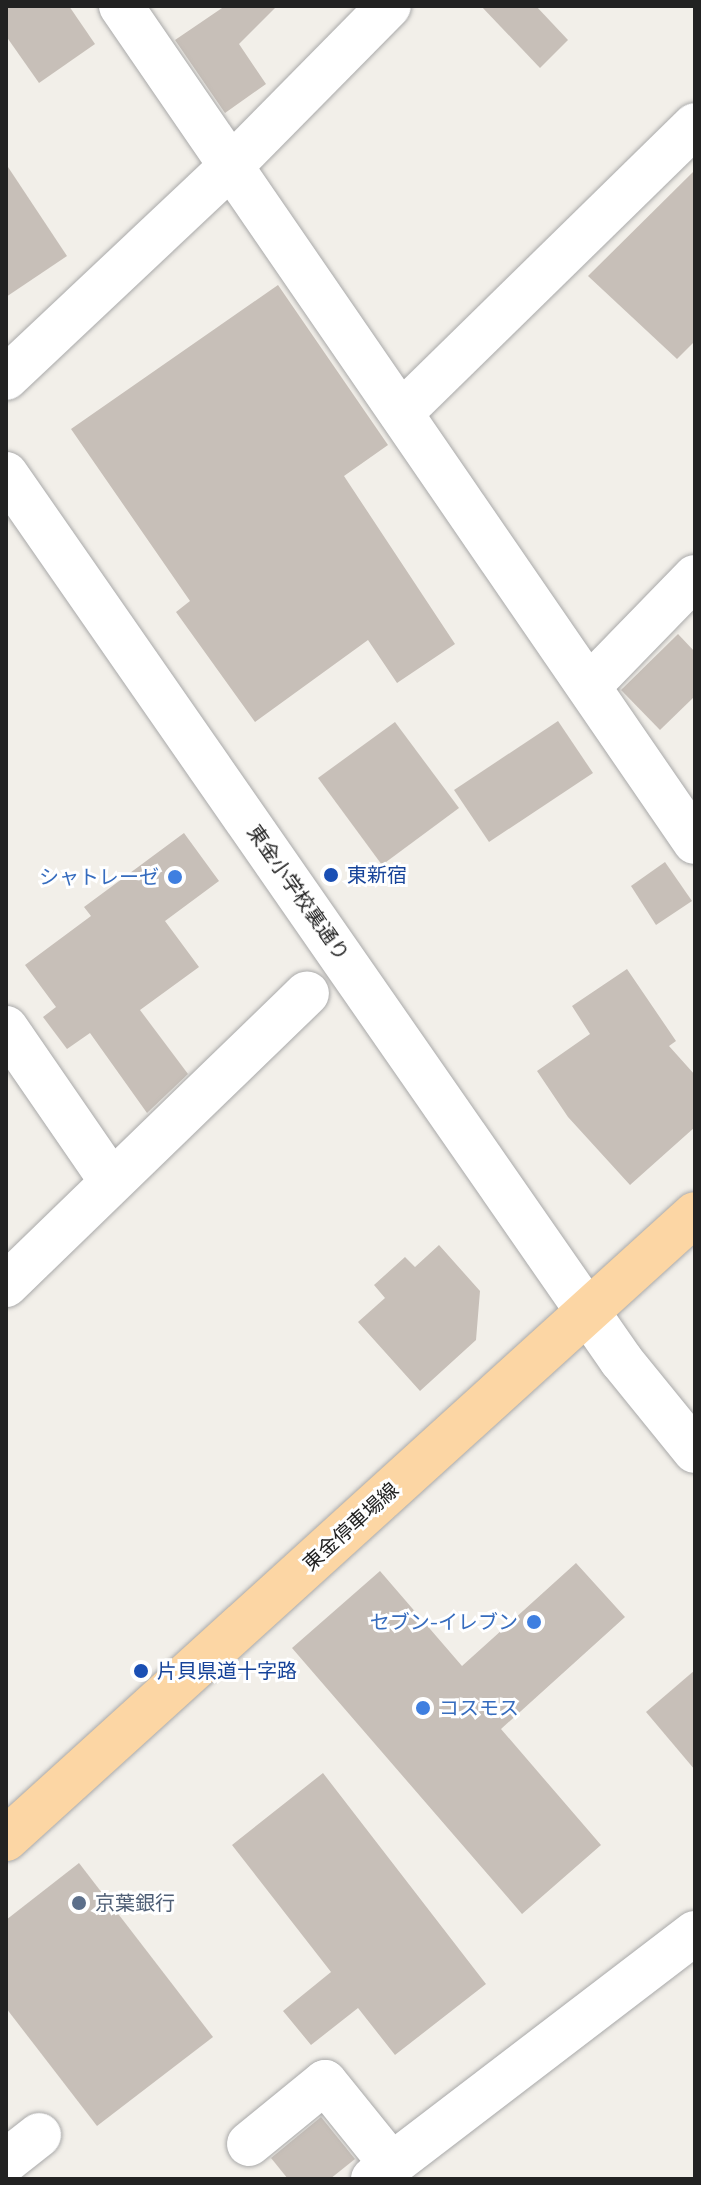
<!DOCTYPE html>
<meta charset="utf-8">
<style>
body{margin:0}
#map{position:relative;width:701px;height:2185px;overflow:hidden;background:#f2efe9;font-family:Figtree,"Noto Sans JP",sans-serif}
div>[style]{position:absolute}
.building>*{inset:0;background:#c7bfb8}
.roads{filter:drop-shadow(0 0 2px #a9a9a9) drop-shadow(0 0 2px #a9a9a9)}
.minor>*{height:44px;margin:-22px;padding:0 22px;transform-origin:22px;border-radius:22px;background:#fff}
.major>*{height:44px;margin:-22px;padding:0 22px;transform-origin:22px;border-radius:22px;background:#fcd6a4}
.dots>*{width:22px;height:22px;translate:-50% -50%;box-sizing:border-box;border:4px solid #fff;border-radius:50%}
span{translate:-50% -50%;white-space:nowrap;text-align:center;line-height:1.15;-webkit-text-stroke:6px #fff;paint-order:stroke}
.transit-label{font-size:20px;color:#164399}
.left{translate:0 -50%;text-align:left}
.shop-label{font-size:20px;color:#366cbe}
.right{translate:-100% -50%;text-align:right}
.street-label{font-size:20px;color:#222}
.service-label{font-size:20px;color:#4e5e75}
.frame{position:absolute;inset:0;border:8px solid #222;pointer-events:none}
</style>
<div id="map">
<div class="building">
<i style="clip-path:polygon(6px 6px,69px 6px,95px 44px,39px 83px,6px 36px)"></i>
<i style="clip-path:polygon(225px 6px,277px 6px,239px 44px,266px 84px,225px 113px,175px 40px)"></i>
<i style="clip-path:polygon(481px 6px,536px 6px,568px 40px,540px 68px)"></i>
<i style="clip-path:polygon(6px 164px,67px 256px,6px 297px)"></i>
<i style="clip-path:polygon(695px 170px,695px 341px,677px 359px,588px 276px)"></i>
<i style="clip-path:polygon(278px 285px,388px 445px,344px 476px,455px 644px,397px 683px,368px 640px,255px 722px,176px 612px,190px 601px,71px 429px)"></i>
<i style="clip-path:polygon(678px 634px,695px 652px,695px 696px,660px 730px,621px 690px)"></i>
<i style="clip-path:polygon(558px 721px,593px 773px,489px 842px,454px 790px)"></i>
<i style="clip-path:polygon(395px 722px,459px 808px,382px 865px,318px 778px)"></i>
<i style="clip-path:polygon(184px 833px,219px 881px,165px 921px,199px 967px,140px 1010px,188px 1074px,147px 1113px,90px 1033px,67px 1049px,43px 1017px,56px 1007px,25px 965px,91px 916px,84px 907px)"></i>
<i style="clip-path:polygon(665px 862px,692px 901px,656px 925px,631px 886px)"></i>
<i style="clip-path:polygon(627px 969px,676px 1041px,669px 1046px,695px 1075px,695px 1127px,630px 1185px,568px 1117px,537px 1071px,590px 1034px,572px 1006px)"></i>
<i style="clip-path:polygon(439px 1245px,480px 1291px,476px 1340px,420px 1391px,358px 1322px,385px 1298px,374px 1285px,405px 1257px,415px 1267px)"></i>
<i style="clip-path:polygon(576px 1563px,625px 1617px,501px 1729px,601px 1845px,522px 1914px,292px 1648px,380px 1571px,462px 1666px)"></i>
<i style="clip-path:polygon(695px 1670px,695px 1770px,646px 1712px)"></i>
<i style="clip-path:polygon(323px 1773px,486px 1984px,395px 2055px,358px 2008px,311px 2045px,283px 2011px,331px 1972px,232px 1845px)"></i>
<i style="clip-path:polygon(79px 1863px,213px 2037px,97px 2126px,6px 2008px,6px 1920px)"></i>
<i style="clip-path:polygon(321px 2117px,355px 2159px,330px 2179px,288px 2179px,271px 2158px)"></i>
</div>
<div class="roads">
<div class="minor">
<i style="left:121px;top:6px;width:1014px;rotate:55.53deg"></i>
<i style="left:6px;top:378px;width:312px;rotate:-43.3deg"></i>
<i style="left:233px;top:164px;width:222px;rotate:-45.4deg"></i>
<i style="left:402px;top:412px;width:410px;rotate:-44.4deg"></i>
<i style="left:6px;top:474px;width:1079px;rotate:55.23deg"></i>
<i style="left:621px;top:1360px;width:117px;rotate:50.9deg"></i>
<i style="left:589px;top:686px;width:152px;rotate:-45.8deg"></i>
<i style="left:6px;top:1028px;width:186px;rotate:55.5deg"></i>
<i style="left:6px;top:1285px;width:419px;rotate:-44.1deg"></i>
<i style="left:249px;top:2144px;width:98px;rotate:-39.2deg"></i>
<i style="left:325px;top:2082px;width:107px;rotate:51.1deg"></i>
<i style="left:6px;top:2161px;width:42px;rotate:-38.2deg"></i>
<i style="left:373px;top:2179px;width:405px;rotate:-37.4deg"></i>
</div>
<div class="major">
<i style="left:6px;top:1839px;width:930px;rotate:-42.21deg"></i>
</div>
</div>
<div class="dots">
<i style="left:331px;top:875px;background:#1a4fb4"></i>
<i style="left:175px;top:877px;background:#3f7fe0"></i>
<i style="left:534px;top:1622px;background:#3f7fe0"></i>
<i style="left:141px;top:1671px;background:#1a4fb4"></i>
<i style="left:423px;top:1708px;background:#3f7fe0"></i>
<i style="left:79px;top:1903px;background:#5c6f8a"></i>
</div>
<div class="transit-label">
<span class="left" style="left:347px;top:875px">東新宿</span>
<span class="left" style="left:157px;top:1671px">片貝県道十字路</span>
</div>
<div class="shop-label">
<span class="right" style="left:159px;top:877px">シャトレーゼ</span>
<span class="right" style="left:518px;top:1622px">セブン-イレブン</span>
<span class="left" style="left:439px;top:1708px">コスモス</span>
</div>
<div class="street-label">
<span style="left:298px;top:893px;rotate:55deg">東金小学校裏通り</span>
<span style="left:351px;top:1527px;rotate:-42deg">東金停車場線</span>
</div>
<div class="service-label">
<span class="left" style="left:95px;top:1903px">京葉銀行</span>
</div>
<div class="frame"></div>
</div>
